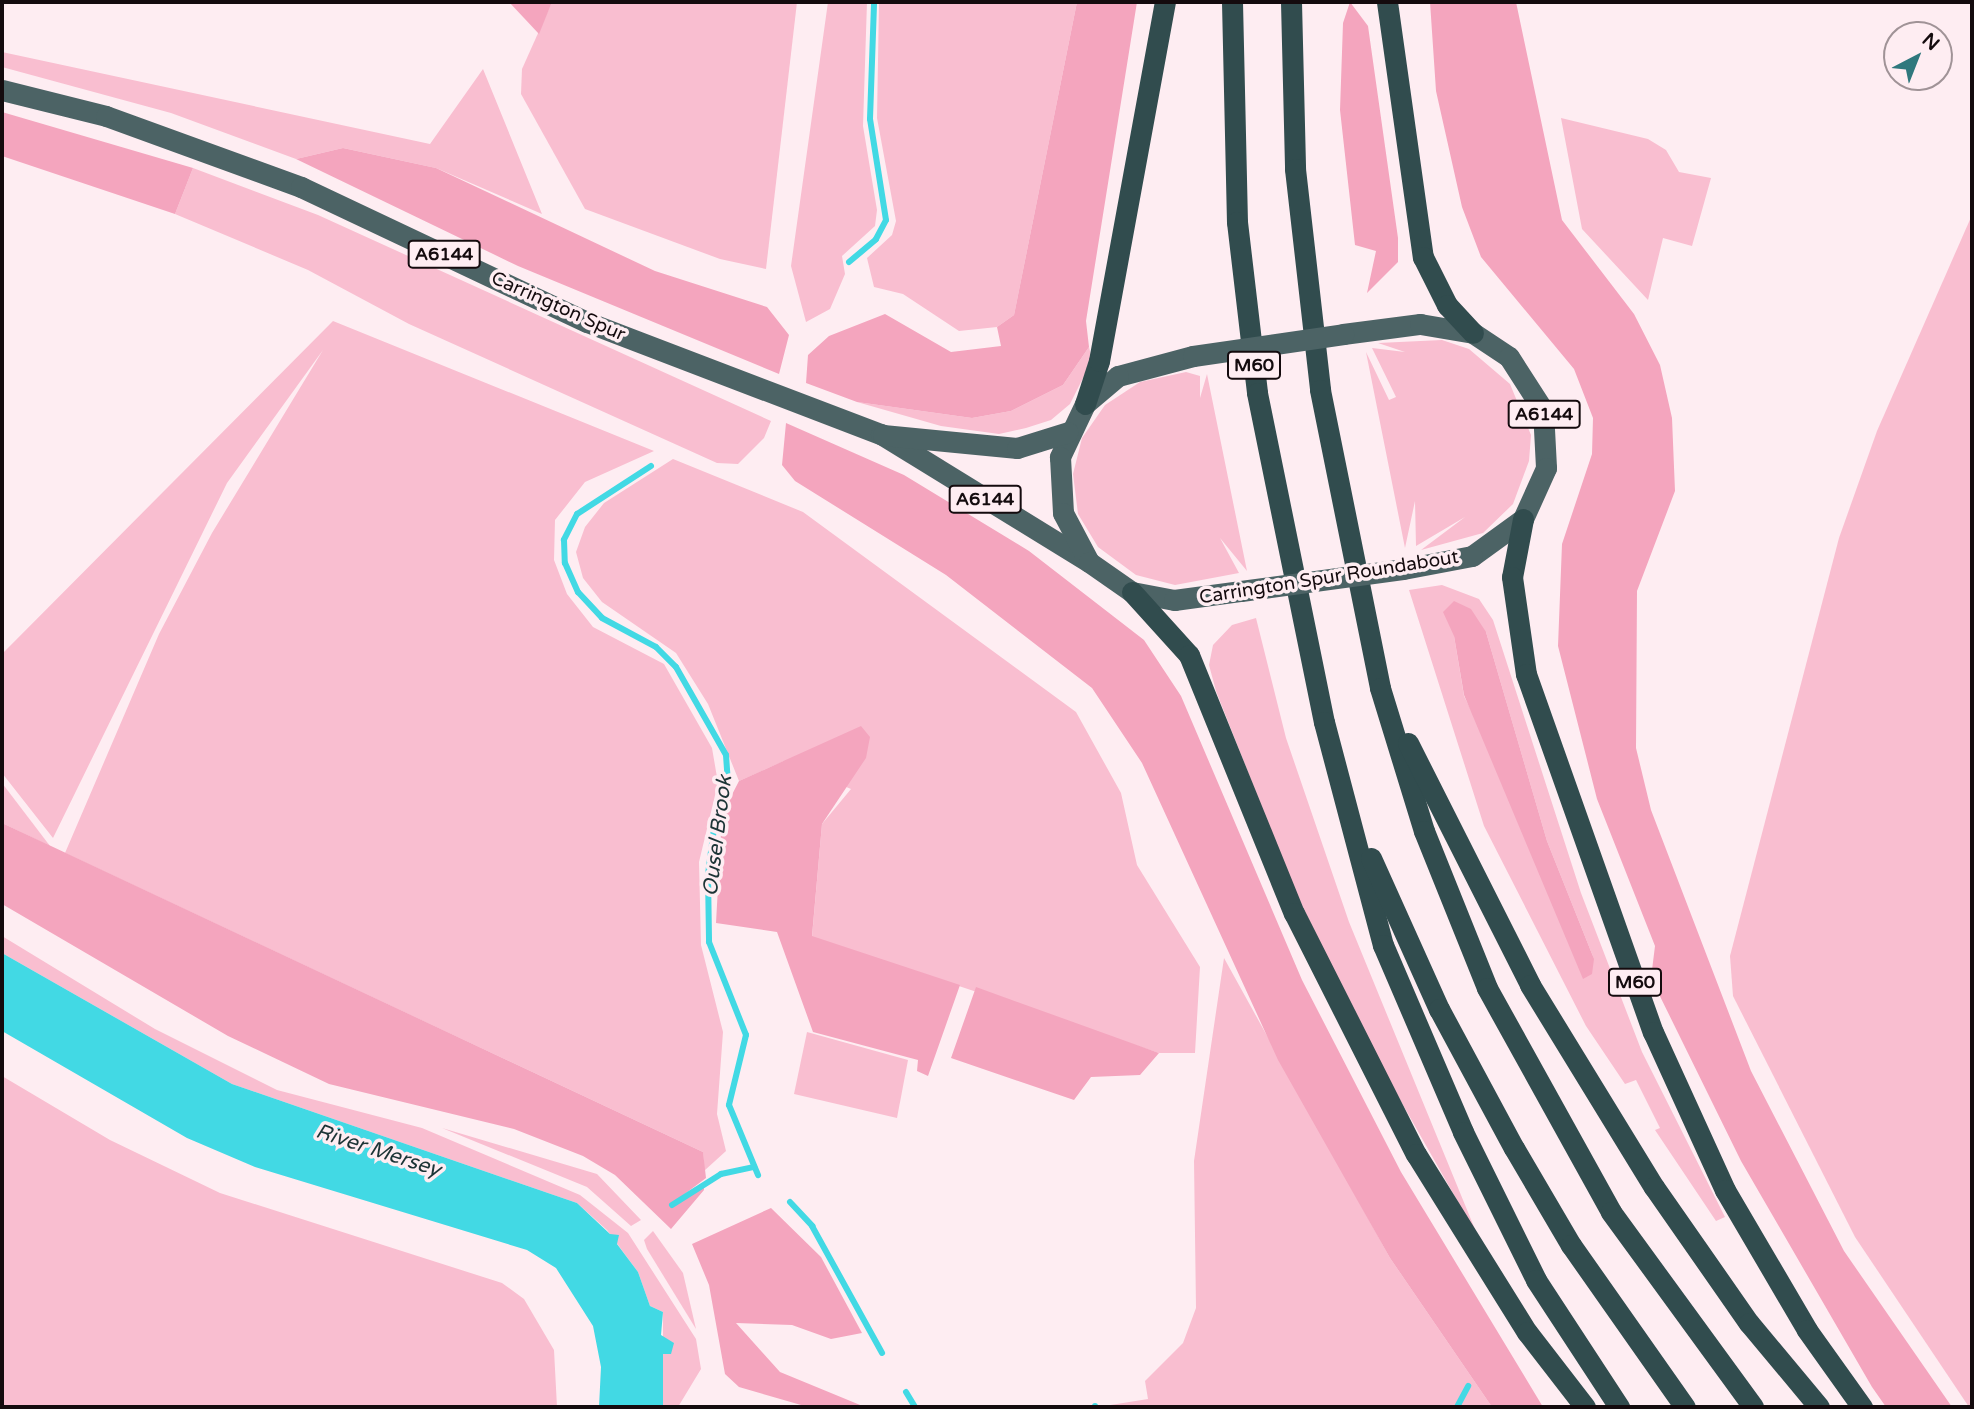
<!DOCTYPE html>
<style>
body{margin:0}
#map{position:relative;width:1974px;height:1409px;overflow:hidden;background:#feedf2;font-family:"Varela Round",sans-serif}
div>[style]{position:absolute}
.green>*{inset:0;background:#f9bed0}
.forest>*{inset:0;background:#f4a5be}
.water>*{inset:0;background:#42d9e4}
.stream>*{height:6px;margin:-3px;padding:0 3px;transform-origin:3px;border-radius:3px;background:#42d9e4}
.primary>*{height:21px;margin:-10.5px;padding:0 10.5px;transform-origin:10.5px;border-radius:10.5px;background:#4c6365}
.motorway>*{height:21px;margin:-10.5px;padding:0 10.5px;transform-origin:10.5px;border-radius:10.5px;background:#314c4e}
.primary-bridge>*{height:21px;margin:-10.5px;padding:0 10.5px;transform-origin:10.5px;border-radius:10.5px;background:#4c6365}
span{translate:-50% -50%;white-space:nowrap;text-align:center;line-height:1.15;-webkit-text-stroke:7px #feedf2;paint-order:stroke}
.shield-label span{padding:2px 5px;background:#feedf2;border:2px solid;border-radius:5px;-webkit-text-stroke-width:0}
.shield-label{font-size:18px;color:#140b0e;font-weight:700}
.street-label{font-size:19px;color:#140b0e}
.water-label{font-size:21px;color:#1c3436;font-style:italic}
.frame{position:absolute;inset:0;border:4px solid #140b0e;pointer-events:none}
.north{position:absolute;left:1883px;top:21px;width:70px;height:70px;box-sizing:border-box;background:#feedf2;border:2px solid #a09397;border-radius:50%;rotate:42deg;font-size:19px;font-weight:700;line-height:28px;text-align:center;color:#140b0e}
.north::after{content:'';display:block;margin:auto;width:24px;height:32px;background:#2f787d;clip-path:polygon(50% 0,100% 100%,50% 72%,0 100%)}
</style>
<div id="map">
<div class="green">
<i style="clip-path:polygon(552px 2px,797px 2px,766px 269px,720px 259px,585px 209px,521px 94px,522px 69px)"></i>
<i style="clip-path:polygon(828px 2px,867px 2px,863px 126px,877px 210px,875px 226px,842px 256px,845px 274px,830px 309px,806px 322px,791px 266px)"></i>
<i style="clip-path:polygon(879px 2px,1077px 2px,1014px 315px,997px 327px,959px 331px,903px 294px,874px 287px,867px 258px,892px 235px,896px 221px,877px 118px)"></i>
<i style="clip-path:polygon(2px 52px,430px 144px,483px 69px,542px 214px,436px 168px,343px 148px,296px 159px,171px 113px,2px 67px)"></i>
<i style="clip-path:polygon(1561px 118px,1648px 139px,1666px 150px,1679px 172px,1711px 178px,1692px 246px,1663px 238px,1648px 300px,1582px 229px)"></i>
<i style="clip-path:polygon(193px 168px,318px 215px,771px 421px,764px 438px,738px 464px,717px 463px,409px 324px,308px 270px,175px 214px)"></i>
<i style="clip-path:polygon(1972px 215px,1972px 1407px,1969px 1407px,1855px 1237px,1733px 996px,1730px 956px,1839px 538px,1877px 431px)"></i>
<i style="clip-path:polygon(333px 321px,654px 451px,585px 482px,555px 520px,554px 560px,567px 594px,593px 627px,664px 664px,712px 748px,718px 783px,699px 862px,701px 945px,723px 1032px,717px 1114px,726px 1151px,704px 1171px,703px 1152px,65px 853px,159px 634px,212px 533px,323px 350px,227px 483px,53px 838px,2px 773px,2px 654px)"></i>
<i style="clip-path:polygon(1442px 340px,1469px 349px,1510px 384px,1531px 435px,1529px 461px,1513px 504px,1483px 533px,1421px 550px,1465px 517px,1416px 546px,1415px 501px,1405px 548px,1366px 352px,1389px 400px,1396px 397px,1372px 348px,1405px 352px,1378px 343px)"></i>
<i style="clip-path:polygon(1089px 347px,1092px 360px,1070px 404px,1051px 420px,1026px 428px,999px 434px,941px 426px,857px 402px,972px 418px,1011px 411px,1063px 385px)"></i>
<i style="clip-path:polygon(1186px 372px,1200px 376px,1200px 398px,1207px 374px,1247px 571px,1220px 538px,1239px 573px,1175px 585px,1136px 575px,1098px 547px,1078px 514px,1073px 474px,1082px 438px,1105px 405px,1140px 382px)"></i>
<i style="clip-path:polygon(673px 459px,803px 512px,1076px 712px,1121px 793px,1137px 865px,1200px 967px,1195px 1053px,1159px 1053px,812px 937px,822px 824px,851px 789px,784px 761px,739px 781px,708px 704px,676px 653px,602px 602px,583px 578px,576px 552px,585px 527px,604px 503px)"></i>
<i style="clip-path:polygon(evenodd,1442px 585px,1479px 599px,1493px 620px,1581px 893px,1642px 1052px,1725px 1217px,1716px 1221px,1655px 1130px,1660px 1128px,1636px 1080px,1625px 1084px,1586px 1026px,1484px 826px,1409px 590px,1442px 585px,1486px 632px,1547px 841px,1594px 959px,1464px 696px,1454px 636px,1486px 632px)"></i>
<i style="clip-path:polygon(1256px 618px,1286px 738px,1349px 922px,1479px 1239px,1373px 1052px,1294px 889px,1216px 691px,1209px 665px,1213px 645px,1232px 625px)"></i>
<i style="clip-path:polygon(2px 783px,50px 846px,2px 823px)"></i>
<i style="clip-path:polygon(2px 936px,155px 1029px,277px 1090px,422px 1128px,580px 1195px,628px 1233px,696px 1339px,701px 1369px,678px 1407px,663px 1407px,663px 1312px,650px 1306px,638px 1272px,607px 1230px,577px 1203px,232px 1084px,2px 953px)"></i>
<i style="clip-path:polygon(1224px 958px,1390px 1258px,1492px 1407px,1098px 1407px,1148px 1399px,1145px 1381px,1183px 1343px,1196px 1308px,1194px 1161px)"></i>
<i style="clip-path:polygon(807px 1032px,908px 1060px,897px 1118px,794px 1094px)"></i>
<i style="clip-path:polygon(2px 1076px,110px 1140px,220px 1193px,502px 1283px,524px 1299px,554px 1350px,557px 1407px,2px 1407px)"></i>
<i style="clip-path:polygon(442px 1128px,597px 1174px,641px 1220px,631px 1226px,587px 1187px)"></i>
<i style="clip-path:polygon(653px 1231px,683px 1273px,696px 1329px,647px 1249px,644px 1240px)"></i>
</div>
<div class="forest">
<i style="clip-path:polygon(509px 2px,552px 2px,539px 34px)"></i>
<i style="clip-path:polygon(1077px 2px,1137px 2px,1086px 321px,1089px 347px,1063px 385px,1011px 411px,972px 418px,857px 402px,806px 383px,808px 355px,829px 336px,885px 314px,951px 352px,1001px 346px,997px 327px,1014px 315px)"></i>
<i style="clip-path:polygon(1350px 2px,1368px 26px,1398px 238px,1398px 262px,1367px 293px,1376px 251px,1355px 245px,1340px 110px,1343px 23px)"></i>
<i style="clip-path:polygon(1430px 2px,1516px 2px,1562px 220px,1634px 314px,1660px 365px,1672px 418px,1675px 491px,1637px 591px,1636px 748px,1651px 810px,1751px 1071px,1844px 1251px,1952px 1407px,1886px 1407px,1872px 1387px,1741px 1161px,1651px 978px,1655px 946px,1597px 799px,1558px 646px,1562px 544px,1592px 454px,1593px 418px,1574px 369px,1481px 257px,1462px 207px,1436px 91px)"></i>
<i style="clip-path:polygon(2px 112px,193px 168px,175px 214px,2px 156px)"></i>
<i style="clip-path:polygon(343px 148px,436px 168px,655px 271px,767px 307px,789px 335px,779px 374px,518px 266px,296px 159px)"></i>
<i style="clip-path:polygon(786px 423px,904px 475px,1029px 551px,1144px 640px,1181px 696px,1302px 980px,1401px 1172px,1543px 1407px,1492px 1407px,1390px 1258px,1278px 1060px,1142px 763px,1092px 688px,946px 575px,795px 481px,782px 465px)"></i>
<i style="clip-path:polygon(1454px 601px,1471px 609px,1486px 632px,1547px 841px,1594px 959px,1592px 974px,1583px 979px,1464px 695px,1454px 636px,1443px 612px)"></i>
<i style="clip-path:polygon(861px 726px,870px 737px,866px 758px,822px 824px,812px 936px,960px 985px,928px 1076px,917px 1071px,918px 1060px,813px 1032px,777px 932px,716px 923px,722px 814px,739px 781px)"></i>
<i style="clip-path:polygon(2px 823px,703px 1152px,706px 1178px,670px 1205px,704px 1185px,704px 1190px,671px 1229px,615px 1175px,583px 1156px,514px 1129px,329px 1084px,228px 1036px,2px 904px)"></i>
<i style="clip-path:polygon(976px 987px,1159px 1053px,1140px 1075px,1091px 1077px,1074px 1100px,951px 1058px)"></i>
<i style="clip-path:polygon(771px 1208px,821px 1257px,862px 1333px,831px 1339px,792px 1325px,736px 1323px,780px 1372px,865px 1407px,808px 1407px,739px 1387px,725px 1374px,709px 1285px,692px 1244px)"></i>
</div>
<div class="water">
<i style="clip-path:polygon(2px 953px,232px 1084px,577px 1203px,610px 1234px,619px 1235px,617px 1244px,638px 1272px,650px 1306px,663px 1312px,661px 1335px,674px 1343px,671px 1354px,663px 1354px,663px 1407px,599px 1407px,601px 1367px,593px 1326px,556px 1268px,527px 1250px,255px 1167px,187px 1138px,2px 1031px)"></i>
</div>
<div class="stream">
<i style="left:849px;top:262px;width:35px;rotate:-40deg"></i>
<i style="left:876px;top:239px;width:21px;rotate:-62deg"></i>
<i style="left:886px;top:220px;width:102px;rotate:-99deg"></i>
<i style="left:870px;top:119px;width:117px;rotate:-88deg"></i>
<i style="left:651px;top:466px;width:88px;rotate:147deg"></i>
<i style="left:577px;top:514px;width:29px;rotate:117deg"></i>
<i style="left:564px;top:540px;width:23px;rotate:88deg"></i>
<i style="left:565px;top:563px;width:32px;rotate:66deg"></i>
<i style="left:578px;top:592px;width:35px;rotate:47deg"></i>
<i style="left:602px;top:618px;width:61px;rotate:28.2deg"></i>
<i style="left:656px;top:647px;width:28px;rotate:45deg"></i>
<i style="left:676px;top:667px;width:101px;rotate:60.4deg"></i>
<i style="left:726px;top:755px;width:27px;rotate:86deg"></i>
<i style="left:728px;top:782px;width:33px;rotate:111deg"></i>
<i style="left:716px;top:813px;width:63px;rotate:97.4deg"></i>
<i style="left:708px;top:875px;width:67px;rotate:89.1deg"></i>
<i style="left:709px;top:942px;width:100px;rotate:68.3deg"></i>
<i style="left:746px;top:1035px;width:72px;rotate:103.7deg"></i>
<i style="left:729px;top:1105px;width:76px;rotate:67.5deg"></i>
<i style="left:790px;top:1202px;width:33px;rotate:47deg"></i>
<i style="left:812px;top:1226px;width:145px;rotate:61.1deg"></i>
<i style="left:672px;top:1205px;width:58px;rotate:-32.3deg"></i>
<i style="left:721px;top:1174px;width:34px;rotate:-12deg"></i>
<i style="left:906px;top:1392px;width:17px;rotate:59deg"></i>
<i style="left:1095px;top:1407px;width:1px;rotate:-90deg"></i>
<i style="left:1457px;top:1407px;width:24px;rotate:-62deg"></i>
</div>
<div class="primary">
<i style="left:2px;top:90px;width:107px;rotate:14deg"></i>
<i style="left:106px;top:116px;width:208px;rotate:20deg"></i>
<i style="left:301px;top:187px;width:316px;rotate:25.3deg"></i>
<i style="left:587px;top:322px;width:315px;rotate:20.9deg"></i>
<i style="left:881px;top:434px;width:244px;rotate:31.6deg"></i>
<i style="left:1343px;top:334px;width:78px;rotate:-7.4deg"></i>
<i style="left:1420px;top:324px;width:54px;rotate:9.6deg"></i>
<i style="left:1473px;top:333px;width:43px;rotate:33.7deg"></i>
<i style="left:1509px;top:357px;width:63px;rotate:57.3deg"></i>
<i style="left:1543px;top:410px;width:58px;rotate:87deg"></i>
<i style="left:1546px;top:468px;width:56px;rotate:114.3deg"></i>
<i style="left:1523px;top:519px;width:63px;rotate:144deg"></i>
<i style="left:1472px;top:556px;width:70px;rotate:169.3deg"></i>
<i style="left:1193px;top:356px;width:78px;rotate:165.1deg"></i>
<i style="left:1118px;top:376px;width:43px;rotate:139.7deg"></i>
<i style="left:1085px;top:404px;width:59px;rotate:115.3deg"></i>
<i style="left:1060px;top:457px;width:56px;rotate:86.9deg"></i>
<i style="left:1063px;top:513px;width:55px;rotate:62deg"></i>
<i style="left:1089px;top:562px;width:52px;rotate:34.9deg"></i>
<i style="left:1132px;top:592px;width:43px;rotate:10.8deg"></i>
<i style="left:1174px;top:600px;width:68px;rotate:-7.7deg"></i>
<i style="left:883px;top:435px;width:135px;rotate:5.5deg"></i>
<i style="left:1017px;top:448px;width:53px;rotate:-17.4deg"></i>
</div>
<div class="motorway">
<i style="left:1232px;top:2px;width:220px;rotate:88.7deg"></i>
<i style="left:1237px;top:222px;width:172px;rotate:83.3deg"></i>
<i style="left:1257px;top:393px;width:336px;rotate:78.5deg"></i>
<i style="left:1324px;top:722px;width:231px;rotate:75.2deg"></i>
<i style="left:1383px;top:945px;width:203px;rotate:66.8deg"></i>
<i style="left:1463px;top:1132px;width:165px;rotate:63.7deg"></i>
<i style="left:1536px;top:1280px;width:152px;rotate:56.8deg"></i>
<i style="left:1291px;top:2px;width:167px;rotate:88.6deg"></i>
<i style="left:1295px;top:169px;width:222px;rotate:83.5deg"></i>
<i style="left:1320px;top:390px;width:304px;rotate:78.6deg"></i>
<i style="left:1380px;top:688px;width:150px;rotate:72.9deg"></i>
<i style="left:1424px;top:831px;width:169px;rotate:68.1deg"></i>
<i style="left:1487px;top:988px;width:256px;rotate:61deg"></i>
<i style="left:1611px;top:1212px;width:241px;rotate:53.9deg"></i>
<i style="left:1387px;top:2px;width:258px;rotate:82deg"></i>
<i style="left:1423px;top:257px;width:54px;rotate:63.4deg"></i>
<i style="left:1447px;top:305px;width:38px;rotate:47deg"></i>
<i style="left:1085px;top:404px;width:45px;rotate:-72deg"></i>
<i style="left:1099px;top:361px;width:365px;rotate:-79.6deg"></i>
<i style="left:1523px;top:519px;width:59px;rotate:100.7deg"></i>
<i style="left:1512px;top:577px;width:98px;rotate:81.8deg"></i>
<i style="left:1526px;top:674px;width:380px;rotate:70.5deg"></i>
<i style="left:1653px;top:1032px;width:174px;rotate:65.5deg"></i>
<i style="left:1725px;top:1190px;width:162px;rotate:59.6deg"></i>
<i style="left:1807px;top:1330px;width:95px;rotate:54.5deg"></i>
<i style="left:1132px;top:592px;width:85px;rotate:47.9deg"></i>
<i style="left:1189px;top:655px;width:279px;rotate:67.9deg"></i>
<i style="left:1294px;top:913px;width:270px;rotate:63.2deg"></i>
<i style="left:1416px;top:1154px;width:210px;rotate:58.1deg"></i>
<i style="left:1527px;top:1332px;width:95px;rotate:52.3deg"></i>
<i style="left:1408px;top:743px;width:271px;rotate:63.2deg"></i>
<i style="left:1530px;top:985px;width:237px;rotate:58.5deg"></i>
<i style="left:1654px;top:1187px;width:166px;rotate:55.1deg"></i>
<i style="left:1749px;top:1323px;width:109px;rotate:50.2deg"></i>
<i style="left:1371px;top:858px;width:166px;rotate:65.8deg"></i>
<i style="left:1439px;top:1009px;width:158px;rotate:61.7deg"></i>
<i style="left:1514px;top:1148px;width:113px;rotate:59.6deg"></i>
<i style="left:1571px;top:1245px;width:198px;rotate:54.9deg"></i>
</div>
<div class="primary-bridge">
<i style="left:1193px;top:356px;width:152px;rotate:-8.3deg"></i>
<i style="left:1241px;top:591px;width:163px;rotate:-7.7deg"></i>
</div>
<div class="shield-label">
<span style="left:444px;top:254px">A6144</span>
<span style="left:1254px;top:365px">M60</span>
<span style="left:1544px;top:414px">A6144</span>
<span style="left:985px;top:499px">A6144</span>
<span style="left:1635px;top:982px">M60</span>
</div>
<div class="street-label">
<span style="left:558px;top:307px;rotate:24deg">Carrington Spur</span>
<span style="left:1329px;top:578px;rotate:-9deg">Carrington Spur Roundabout</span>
</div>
<div class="water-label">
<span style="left:718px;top:836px;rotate:-83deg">Ousel Brook</span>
<span style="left:378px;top:1151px;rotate:18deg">River Mersey</span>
</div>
<div class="frame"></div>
<div class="north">N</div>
</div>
